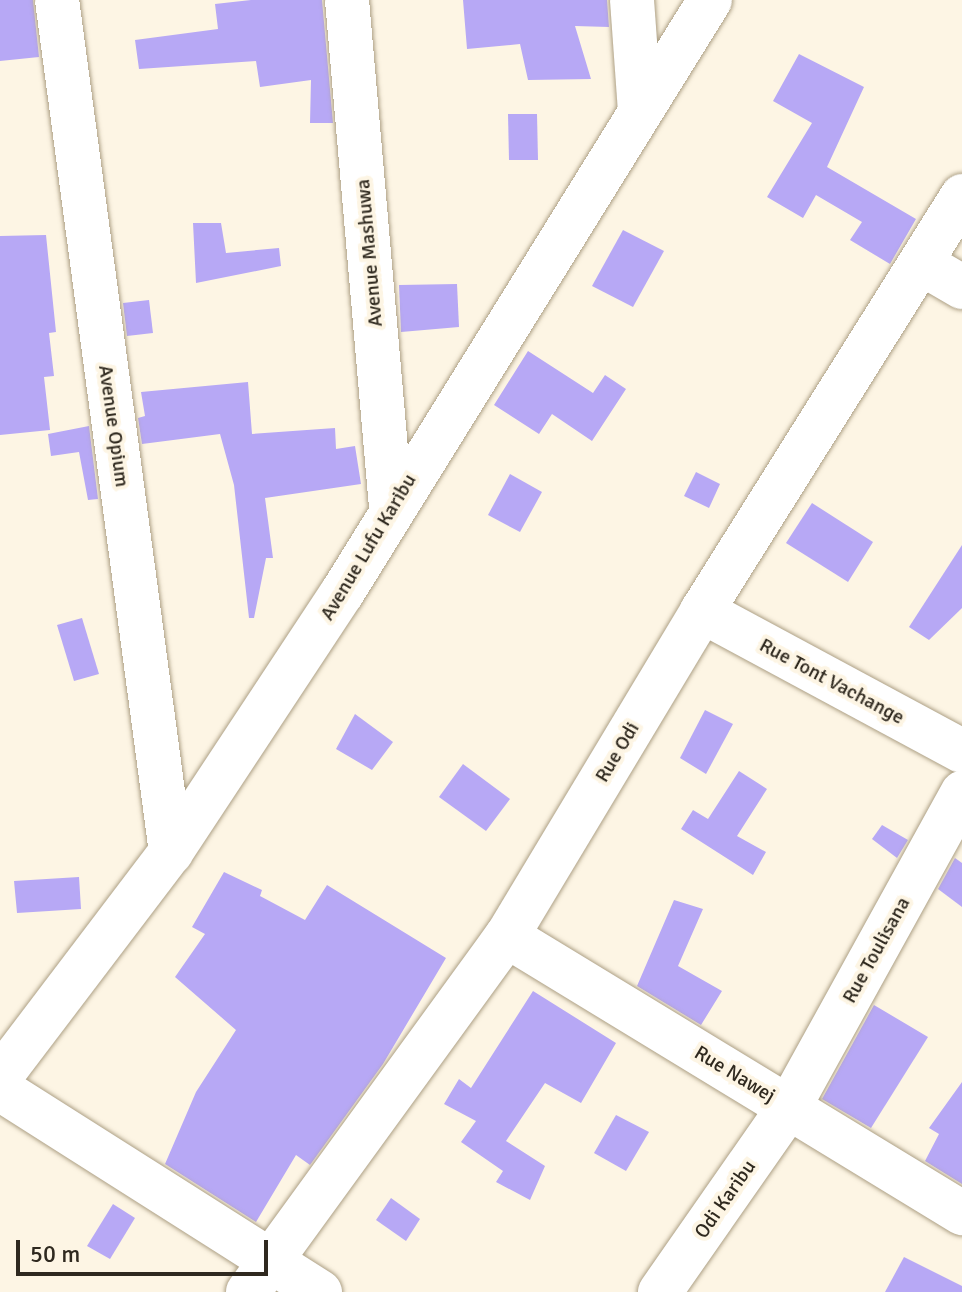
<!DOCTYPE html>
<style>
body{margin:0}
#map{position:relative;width:962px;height:1292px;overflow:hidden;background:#fdf5e4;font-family:Signika,sans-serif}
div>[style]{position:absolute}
.building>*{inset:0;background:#b7a8f5}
.roads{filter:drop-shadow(0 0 2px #ada085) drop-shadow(0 0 2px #ada085)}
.minor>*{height:44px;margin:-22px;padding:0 22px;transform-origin:22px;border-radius:22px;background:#fff}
span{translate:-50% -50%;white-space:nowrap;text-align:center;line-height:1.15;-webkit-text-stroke:8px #fdf5e4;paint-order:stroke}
.street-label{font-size:20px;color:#2f291f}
.scale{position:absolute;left:16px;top:1240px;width:252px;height:36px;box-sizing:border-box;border:4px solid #2f291f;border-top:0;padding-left:10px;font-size:24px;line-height:28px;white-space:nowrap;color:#2f291f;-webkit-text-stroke:6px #fdf5e4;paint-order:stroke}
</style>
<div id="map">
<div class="building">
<i style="clip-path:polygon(0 0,33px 0,39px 57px,0 61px)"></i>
<i style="clip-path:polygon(251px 0,322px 0,333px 123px,310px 123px,311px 80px,260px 87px,256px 61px,139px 69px,135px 40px,218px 29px,215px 4px)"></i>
<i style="clip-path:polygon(463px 0,607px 0,609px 27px,575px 26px,591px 79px,528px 80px,520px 44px,467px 49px)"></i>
<i style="clip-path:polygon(799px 54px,864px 87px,827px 167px,916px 219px,890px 264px,850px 240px,862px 222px,816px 195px,803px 218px,767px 197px,812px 123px,773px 101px)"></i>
<i style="clip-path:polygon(508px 114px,537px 114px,538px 160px,509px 160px)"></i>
<i style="clip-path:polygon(193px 223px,221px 223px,226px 253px,279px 248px,281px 266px,196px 283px)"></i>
<i style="clip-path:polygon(623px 230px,664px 251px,633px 307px,592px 286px)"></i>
<i style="clip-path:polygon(46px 235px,56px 332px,49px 333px,54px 376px,44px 377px,50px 430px,0 435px,0 236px)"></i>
<i style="clip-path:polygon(457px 284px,459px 327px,401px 332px,399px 285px)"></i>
<i style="clip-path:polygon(149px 300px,153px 333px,127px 336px,123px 303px)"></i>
<i style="clip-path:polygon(528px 351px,593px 393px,605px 375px,626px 389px,592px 441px,552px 414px,539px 434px,494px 405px)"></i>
<i style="clip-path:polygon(248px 382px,252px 434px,335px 428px,336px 449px,355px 446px,361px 484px,265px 498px,273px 558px,266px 558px,254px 618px,249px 618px,234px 485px,220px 434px,142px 444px,138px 418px,145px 416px,141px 392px)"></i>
<i style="clip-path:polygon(89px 426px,98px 499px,88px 500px,79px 452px,51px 456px,48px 434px)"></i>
<i style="clip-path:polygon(696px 472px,720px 484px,709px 508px,684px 496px)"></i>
<i style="clip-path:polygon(510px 474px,542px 492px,520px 532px,488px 515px)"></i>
<i style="clip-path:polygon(812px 503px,873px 542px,848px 582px,786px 543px)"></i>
<i style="clip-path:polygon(962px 545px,962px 608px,929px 640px,909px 627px)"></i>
<i style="clip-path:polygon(82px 618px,99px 674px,74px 681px,57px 625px)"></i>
<i style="clip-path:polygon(705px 710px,733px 724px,706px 774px,680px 758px)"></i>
<i style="clip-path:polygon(355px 714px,393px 742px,372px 770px,336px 749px)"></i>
<i style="clip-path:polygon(463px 764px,510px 799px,486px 831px,439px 797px)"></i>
<i style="clip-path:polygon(739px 771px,767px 789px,737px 836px,766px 852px,753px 875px,681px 829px,693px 810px,708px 819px)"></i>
<i style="clip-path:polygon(882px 825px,908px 840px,897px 858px,872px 839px)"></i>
<i style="clip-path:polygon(955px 858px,962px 863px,962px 907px,938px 889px)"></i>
<i style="clip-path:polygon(224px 872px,262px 890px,260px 896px,305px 920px,327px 885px,446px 958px,383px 1064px,310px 1165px,296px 1155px,256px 1222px,165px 1164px,196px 1092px,236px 1030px,175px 977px,205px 934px,192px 927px)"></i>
<i style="clip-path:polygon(79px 877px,81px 909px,17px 913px,14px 881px)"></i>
<i style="clip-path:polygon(674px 900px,703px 909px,678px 966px,722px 991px,701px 1025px,637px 986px)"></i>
<i style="clip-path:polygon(533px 991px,616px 1043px,581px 1103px,545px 1083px,506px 1141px,545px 1166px,530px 1200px,496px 1182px,503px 1171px,461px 1142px,476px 1121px,444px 1104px,459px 1079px,471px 1088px)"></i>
<i style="clip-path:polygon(874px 1005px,928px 1037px,871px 1128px,822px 1099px)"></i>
<i style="clip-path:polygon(962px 1082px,962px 1184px,925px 1161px,939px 1134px,929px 1128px)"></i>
<i style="clip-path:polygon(616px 1115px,649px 1132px,626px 1171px,594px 1153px)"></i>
<i style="clip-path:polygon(391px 1198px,420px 1219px,406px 1241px,376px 1220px)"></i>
<i style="clip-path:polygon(113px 1204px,135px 1218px,110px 1259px,87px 1246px)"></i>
<i style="clip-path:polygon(904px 1257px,962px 1286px,962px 1292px,885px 1292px)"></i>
</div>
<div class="roads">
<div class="minor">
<i style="left:57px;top:0;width:860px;rotate:82.38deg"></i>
<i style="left:347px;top:0;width:509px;rotate:85.04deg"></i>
<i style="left:632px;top:0;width:111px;rotate:85.9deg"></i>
<i style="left:921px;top:263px;width:48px;rotate:30.3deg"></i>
<i style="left:702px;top:611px;width:295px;rotate:28.3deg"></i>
<i style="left:507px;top:936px;width:533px;rotate:31.33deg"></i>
<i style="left:0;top:1077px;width:283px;rotate:-52.8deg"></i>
<i style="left:171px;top:852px;width:310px;rotate:-56.6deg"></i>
<i style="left:342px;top:593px;width:698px;rotate:-58.18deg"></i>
<i style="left:0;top:1089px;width:379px;rotate:32.4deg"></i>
<i style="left:248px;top:1292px;width:440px;rotate:-54deg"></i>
<i style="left:507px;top:936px;width:379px;rotate:-59deg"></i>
<i style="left:702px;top:611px;width:490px;rotate:-57.9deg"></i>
<i style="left:660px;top:1292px;width:226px;rotate:-55.1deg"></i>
<i style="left:789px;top:1107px;width:359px;rotate:-61.1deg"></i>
</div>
</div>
<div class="street-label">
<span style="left:369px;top:253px;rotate:-95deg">Avenue Mashuwa</span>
<span style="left:114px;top:426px;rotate:82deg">Avenue Opium</span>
<span style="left:368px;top:547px;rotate:-59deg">Avenue Lufu Karibu</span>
<span style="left:832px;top:681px;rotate:28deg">Rue Tont Vachange</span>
<span style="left:617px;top:752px;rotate:-59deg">Rue Odi</span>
<span style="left:876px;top:950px;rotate:-61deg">Rue Toulisana</span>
<span style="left:735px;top:1074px;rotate:31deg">Rue Nawej</span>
<span style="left:725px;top:1199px;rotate:-55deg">Odi Karibu</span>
</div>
<div class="scale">50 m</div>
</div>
